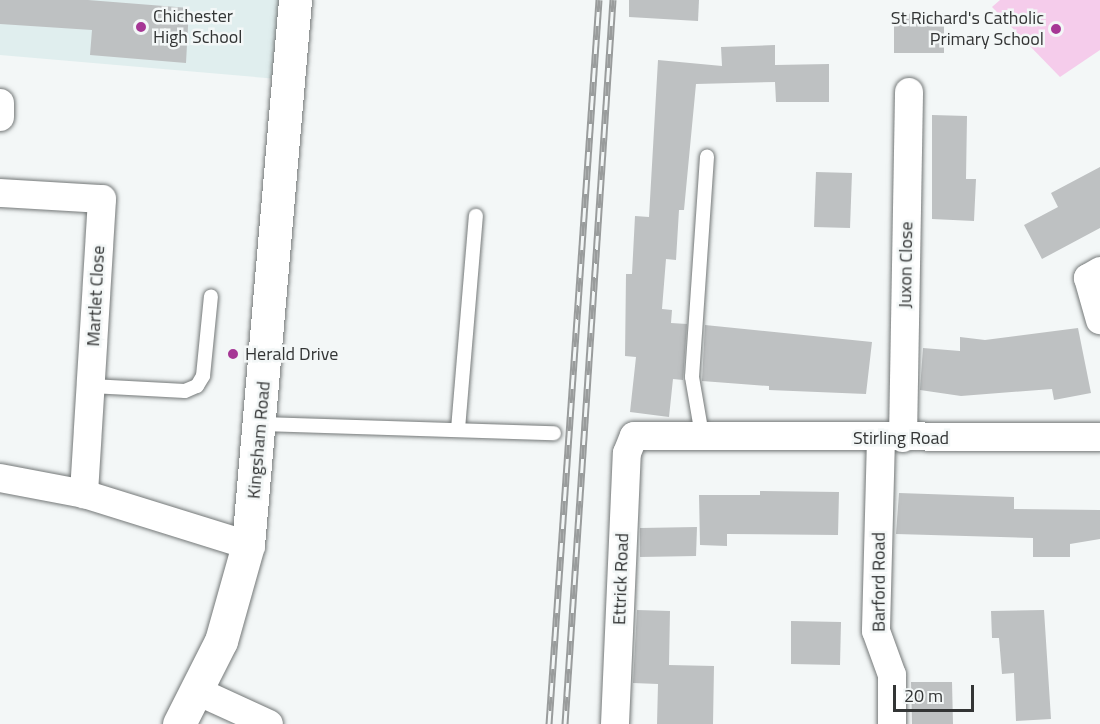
<!DOCTYPE html>
<style>
body{margin:0}
#map{position:relative;width:1100px;height:724px;overflow:hidden;background:#f3f7f7;font-family:"Titillium Web",sans-serif}
div>[style]{position:absolute}
.built>*{inset:0;background:#e0eeee}
.green>*{inset:0;background:#f5cceb}
.building>*{inset:0;background:#bec1c2}
.roads{filter:drop-shadow(0 0 2px #747878) drop-shadow(0 0 2px #747878)}
.service>*{height:14px;margin:-7px;padding:0 7px;transform-origin:7px;border-radius:7px;background:#fff}
.minor>*{height:28px;margin:-14px;padding:0 14px;transform-origin:14px;border-radius:14px;background:#fff}
.tertiary>*{height:33px;margin:-16.5px;padding:0 16.5px;transform-origin:16.5px;border-radius:16.5px;background:#fff}
.rail>*{height:7px;margin-top:-3.5px;transform-origin:0;background:repeating-linear-gradient(90deg,#f3f7f7 0 14px,#999c9c 0 28px);box-sizing:border-box;border-block:2px solid #999c9c}
.dots>*{width:16px;height:16px;translate:-50% -50%;box-sizing:border-box;border:3px solid #f3f7f7;border-radius:50%}
span{translate:-50% -50%;white-space:nowrap;text-align:center;line-height:1.15;-webkit-text-stroke:5px #f3f7f7;paint-order:stroke}
.poi-label{font-size:18px;color:#333535}
.left{translate:0 -50%;text-align:left}
.right{translate:-100% -50%;text-align:right}
.street-label{font-size:18px;color:#333535}
.scale{position:absolute;left:893px;top:685px;width:81px;height:27px;box-sizing:border-box;border:3px solid #333535;border-top:0;padding-left:8px;font-size:18px;line-height:21px;white-space:nowrap;color:#333535;-webkit-text-stroke:4px #f3f7f7;paint-order:stroke}
</style>
<div id="map">
<div class="built">
<i style="clip-path:polygon(0 0,284px 0,278px 79px,0 55px)"></i>
</div>
<div class="green">
<i style="clip-path:polygon(1000px 0,1100px 0,1100px 50px,1060px 77px,992px 7px)"></i>
</div>
<div class="building">
<i style="clip-path:polygon(0 0,88px 0,189px 8px,186px 63px,90px 55px,92px 30px,0 24px)"></i>
<i style="clip-path:polygon(629px 0,699px 0,698px 21px,629px 17px)"></i>
<i style="clip-path:polygon(944px 13px,944px 53px,894px 53px,894px 14px)"></i>
<i style="clip-path:polygon(775px 45px,775px 65px,829px 64px,829px 102px,776px 102px,775px 82px,696px 84px,684px 210px,679px 210px,676px 260px,666px 259px,662px 309px,672px 310px,671px 323px,687px 324px,683px 380px,673px 379px,669px 417px,630px 412px,636px 357px,625px 356px,626px 274px,632px 274px,635px 216px,649px 217px,658px 60px,722px 66px,721px 47px)"></i>
<i style="clip-path:polygon(932px 115px,967px 116px,966px 179px,976px 179px,974px 221px,932px 219px)"></i>
<i style="clip-path:polygon(1100px 167px,1100px 228px,1042px 259px,1024px 225px,1058px 207px,1051px 193px)"></i>
<i style="clip-path:polygon(816px 172px,852px 173px,850px 228px,814px 227px)"></i>
<i style="clip-path:polygon(705px 325px,872px 342px,866px 394px,769px 390px,769px 386px,702px 381px)"></i>
<i style="clip-path:polygon(1078px 328px,1091px 393px,1054px 400px,1052px 389px,961px 396px,920px 390px,923px 348px,960px 351px,960px 337px,985px 340px)"></i>
<i style="clip-path:polygon(760px 491px,839px 492px,838px 535px,727px 534px,727px 546px,700px 545px,699px 495px,760px 495px)"></i>
<i style="clip-path:polygon(899px 493px,1014px 497px,1014px 509px,1100px 510px,1100px 539px,1070px 544px,1070px 557px,1033px 557px,1033px 538px,896px 534px)"></i>
<i style="clip-path:polygon(697px 527px,696px 556px,640px 557px,640px 528px)"></i>
<i style="clip-path:polygon(637px 610px,670px 611px,669px 665px,714px 666px,713px 724px,657px 724px,658px 684px,633px 683px)"></i>
<i style="clip-path:polygon(1044px 610px,1051px 719px,1016px 721px,1014px 673px,1002px 674px,999px 638px,992px 638px,991px 611px)"></i>
<i style="clip-path:polygon(791px 621px,841px 622px,840px 665px,791px 664px)"></i>
<i style="clip-path:polygon(911px 682px,952px 682px,953px 724px,912px 724px)"></i>
</div>
<div class="roads">
<div class="service">
<i style="left:91px;top:386px;width:94px;rotate:3deg"></i>
<i style="left:185px;top:391px;width:13px;rotate:-23deg"></i>
<i style="left:197px;top:386px;width:12px;rotate:-59deg"></i>
<i style="left:203px;top:376px;width:80px;rotate:-84.3deg"></i>
<i style="left:261px;top:424px;width:293px;rotate:1.8deg"></i>
<i style="left:458px;top:429px;width:214px;rotate:-85.2deg"></i>
<i style="left:702px;top:435px;width:59px;rotate:-99.8deg"></i>
<i style="left:692px;top:377px;width:221px;rotate:-86.1deg"></i>
</div>
<div class="minor">
<i style="left:0;top:103px;width:14px;rotate:90deg"></i>
<i style="left:0;top:193px;width:102px;rotate:3.4deg"></i>
<i style="left:102px;top:199px;width:296px;rotate:93.5deg"></i>
<i style="left:1100px;top:271px;width:14px;rotate:150deg"></i>
<i style="left:1088px;top:278px;width:44px;rotate:74.1deg"></i>
<i style="left:881px;top:438px;width:193px;rotate:91.5deg"></i>
<i style="left:876px;top:631px;width:47px;rotate:70deg"></i>
<i style="left:892px;top:675px;width:49px;rotate:90deg"></i>
<i style="left:903px;top:438px;width:346px;rotate:-89deg"></i>
<i style="left:0;top:478px;width:86px;rotate:10.8deg"></i>
<i style="left:84px;top:494px;width:172px;rotate:17.3deg"></i>
<i style="left:197px;top:691px;width:79px;rotate:24.6deg"></i>
<i style="left:615px;top:724px;width:271px;rotate:-87.5deg"></i>
<i style="left:627px;top:453px;width:18px;rotate:-68deg"></i>
<i style="left:634px;top:436px;width:466px;rotate:0.1deg"></i>
</div>
<div class="tertiary">
<i style="left:179px;top:724px;width:93px;rotate:-63.2deg"></i>
<i style="left:221px;top:641px;width:100px;rotate:-74.3deg"></i>
<i style="left:248px;top:545px;width:547px;rotate:-85.07deg"></i>
</div>
</div>
<div class="rail">
<i style="left:549px;top:724px;width:726px;rotate:-86.05deg"></i>
<i style="left:565px;top:724px;width:726px;rotate:-86.21deg"></i>
</div>
<div class="dots">
<i style="left:141px;top:27px;background:#a63795"></i>
<i style="left:1056px;top:29px;background:#a63795"></i>
<i style="left:233px;top:354px;background:#a63795"></i>
</div>
<div class="poi-label">
<span class="left" style="left:153px;top:27px">Chichester<br>High School</span>
<span class="right" style="left:1044px;top:29px">St Richard's Catholic<br>Primary School</span>
<span class="left" style="left:245px;top:354px">Herald Drive</span>
</div>
<div class="street-label">
<span style="left:906px;top:265px;rotate:-89deg">Juxon Close</span>
<span style="left:96px;top:296px;rotate:-87deg">Martlet Close</span>
<span style="left:901px;top:438px">Stirling Road</span>
<span style="left:259px;top:440px;rotate:-85deg">Kingsham Road</span>
<span style="left:621px;top:579px;rotate:-88deg">Ettrick Road</span>
<span style="left:879px;top:582px;rotate:-90deg">Barford Road</span>
</div>
<div class="scale">20 m</div>
</div>
